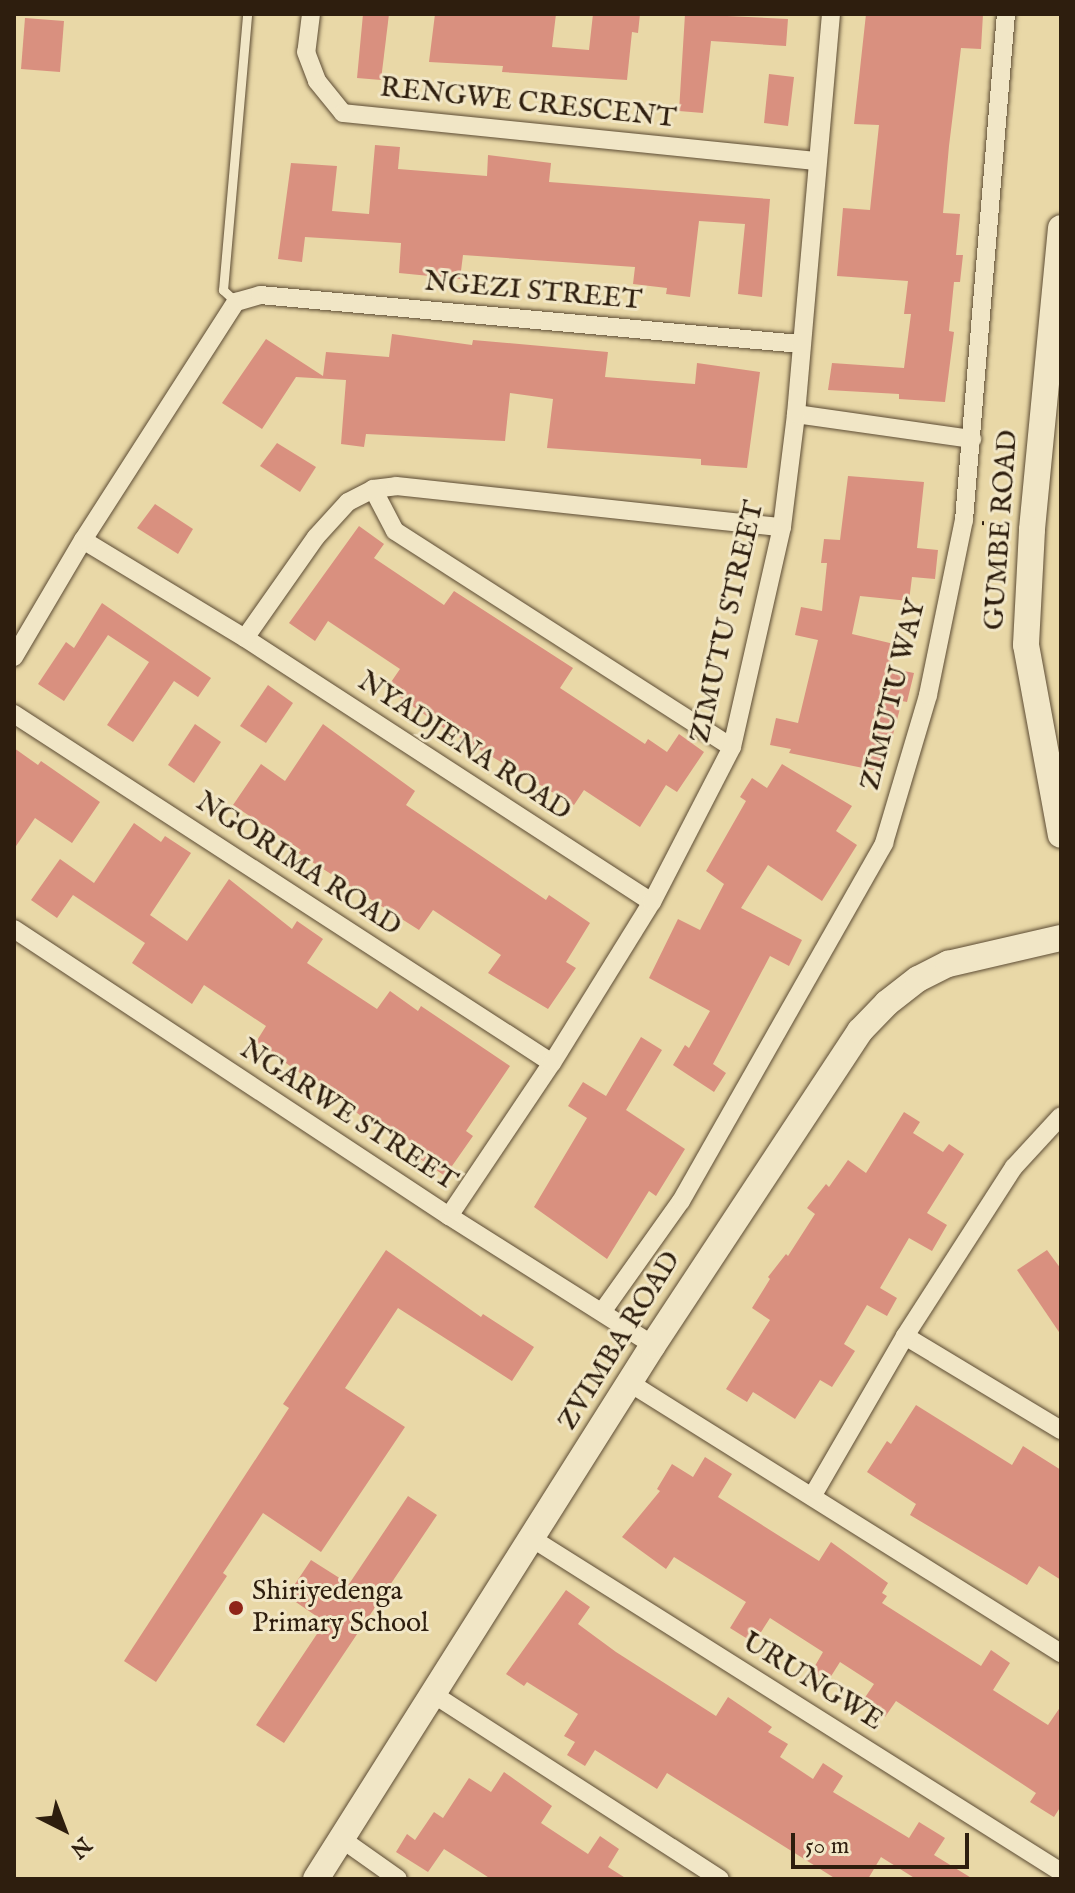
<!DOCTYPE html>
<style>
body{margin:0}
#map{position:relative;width:1075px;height:1893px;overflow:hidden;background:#e9d8a7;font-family:"IM FELL English",serif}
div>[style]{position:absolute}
.building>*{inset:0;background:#d9907f}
.path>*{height:4px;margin-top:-2px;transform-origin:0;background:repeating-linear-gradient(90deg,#2e1e0e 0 2px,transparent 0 6px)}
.roads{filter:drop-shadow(0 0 2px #5d4c34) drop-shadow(0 0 2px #5d4c34)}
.lane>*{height:9px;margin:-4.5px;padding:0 4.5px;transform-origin:4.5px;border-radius:4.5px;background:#f1e6c6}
.street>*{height:18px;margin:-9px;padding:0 9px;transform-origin:9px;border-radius:9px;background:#f1e6c6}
.secondary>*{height:26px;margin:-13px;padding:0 13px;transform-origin:13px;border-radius:13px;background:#f1e6c6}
.dots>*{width:22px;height:22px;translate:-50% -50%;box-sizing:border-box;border:4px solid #f1e6c6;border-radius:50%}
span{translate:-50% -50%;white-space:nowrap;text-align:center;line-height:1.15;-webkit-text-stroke:6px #f1e6c6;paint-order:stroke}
.street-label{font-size:28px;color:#2e1e0e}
.poi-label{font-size:28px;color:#2e1e0e}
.left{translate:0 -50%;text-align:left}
.frame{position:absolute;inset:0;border:16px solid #2e1e0e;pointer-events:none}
.north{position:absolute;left:24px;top:1789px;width:80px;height:80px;-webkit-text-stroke:6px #f1e6c6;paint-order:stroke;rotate:138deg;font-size:22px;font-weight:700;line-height:32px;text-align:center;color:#2e1e0e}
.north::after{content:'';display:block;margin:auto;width:28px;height:36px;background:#2e1e0e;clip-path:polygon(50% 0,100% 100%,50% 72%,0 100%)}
.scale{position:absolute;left:791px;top:1833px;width:178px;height:36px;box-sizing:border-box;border:4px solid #2e1e0e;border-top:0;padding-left:10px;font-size:24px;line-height:28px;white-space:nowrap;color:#2e1e0e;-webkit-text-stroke:6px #f1e6c6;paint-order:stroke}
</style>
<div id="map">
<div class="building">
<i style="clip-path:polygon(363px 14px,389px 14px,381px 80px,357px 78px)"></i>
<i style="clip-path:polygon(435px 14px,556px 14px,552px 47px,589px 50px,593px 14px,640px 14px,638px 33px,632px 32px,627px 80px,502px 72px,503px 66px,429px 62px)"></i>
<i style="clip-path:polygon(685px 14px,788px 19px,786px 46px,711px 41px,703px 113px,679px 111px)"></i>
<i style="clip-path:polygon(866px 14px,983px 14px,981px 49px,961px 48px,949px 146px,943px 213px,960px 214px,956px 255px,963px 255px,960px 282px,954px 282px,949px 331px,954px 332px,945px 402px,899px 399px,899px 394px,828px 390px,832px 363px,904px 368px,911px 314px,904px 314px,908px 281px,837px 276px,843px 208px,870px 210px,879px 125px,854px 124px)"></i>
<i style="clip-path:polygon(25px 18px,64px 21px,60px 72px,21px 69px)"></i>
<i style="clip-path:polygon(769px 74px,794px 77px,788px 126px,764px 123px)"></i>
<i style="clip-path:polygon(375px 145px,400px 147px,398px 169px,487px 176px,488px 155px,551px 163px,549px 182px,770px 199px,762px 297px,738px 294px,745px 224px,699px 221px,690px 297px,666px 294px,667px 288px,633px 284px,635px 267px,463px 255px,460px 279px,399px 273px,401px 243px,305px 237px,302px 262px,278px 259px,291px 163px,337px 166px,332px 211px,369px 214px)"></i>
<i style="clip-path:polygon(392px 334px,472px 345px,473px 340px,608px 352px,605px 377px,695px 384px,697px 363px,760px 372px,747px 468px,701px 465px,701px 459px,547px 448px,553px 399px,546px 398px,510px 393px,505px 441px,366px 434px,364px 447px,341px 444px,346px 380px,296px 377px,262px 429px,222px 403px,266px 339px,323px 376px,326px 352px,389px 357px)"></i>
<i style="clip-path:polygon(277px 443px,316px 467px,300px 492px,260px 466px)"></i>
<i style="clip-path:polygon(848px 476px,924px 482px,917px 548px,938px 550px,935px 579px,912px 577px,909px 601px,860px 596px,852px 634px,894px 644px,889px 668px,914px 673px,907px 702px,902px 701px,883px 772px,789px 753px,791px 749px,770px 745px,776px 718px,798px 723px,818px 640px,795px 635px,801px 607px,822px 611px,827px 563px,821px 563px,824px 539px,840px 540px)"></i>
<i style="clip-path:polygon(155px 504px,193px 529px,178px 554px,137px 528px)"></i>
<i style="clip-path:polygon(359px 526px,384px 544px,374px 558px,444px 605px,454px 591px,573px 668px,560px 688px,645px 744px,648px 739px,667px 752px,679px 734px,704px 752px,677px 792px,666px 785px,640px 827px,584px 790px,574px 805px,445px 729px,387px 688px,400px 669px,328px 621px,315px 641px,289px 623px)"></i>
<i style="clip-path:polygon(102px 603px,211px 678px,198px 697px,174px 681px,133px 742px,107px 725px,149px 662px,108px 635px,64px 701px,38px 684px,66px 642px,74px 648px)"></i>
<i style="clip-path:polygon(268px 685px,293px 703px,266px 743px,240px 726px)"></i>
<i style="clip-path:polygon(195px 724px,221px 742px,194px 783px,168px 765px)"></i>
<i style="clip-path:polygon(323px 724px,415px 791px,406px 805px,546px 900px,549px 895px,590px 923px,566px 962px,576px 968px,548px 1009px,488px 973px,501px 955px,433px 910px,419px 930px,298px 853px,301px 850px,233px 805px,261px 764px,285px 781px)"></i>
<i style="clip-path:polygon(14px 748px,38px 765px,41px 761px,100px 802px,72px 843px,35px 818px,14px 849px)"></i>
<i style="clip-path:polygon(782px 764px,852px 806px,836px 831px,857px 845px,822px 901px,768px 865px,741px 908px,802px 940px,789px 966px,770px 956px,713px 1064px,726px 1073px,714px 1092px,673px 1065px,685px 1045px,689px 1048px,710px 1011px,649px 978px,678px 919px,700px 930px,724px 884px,706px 871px,746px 801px,740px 797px,752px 778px,767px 788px)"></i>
<i style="clip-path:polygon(134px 823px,161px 842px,165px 836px,191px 853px,150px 915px,187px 941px,229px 879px,292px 929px,297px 921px,323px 939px,307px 963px,377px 1009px,390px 991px,418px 1011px,421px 1006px,510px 1066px,466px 1131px,473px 1136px,445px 1176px,420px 1159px,425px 1151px,381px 1121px,377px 1127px,256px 1042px,266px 1026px,204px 985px,192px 1004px,132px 963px,145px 943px,73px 895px,57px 918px,31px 900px,60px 859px,94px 883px)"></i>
<i style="clip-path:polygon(641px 1037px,662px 1050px,626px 1110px,685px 1149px,656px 1196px,649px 1191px,607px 1259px,534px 1207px,587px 1118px,568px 1106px,583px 1082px,606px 1096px)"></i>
<i style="clip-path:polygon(904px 1112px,920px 1122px,913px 1133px,943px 1152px,949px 1144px,964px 1154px,927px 1213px,947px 1225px,932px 1251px,909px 1238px,880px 1288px,897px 1298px,887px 1316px,867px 1305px,844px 1344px,855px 1351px,832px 1387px,820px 1380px,795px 1419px,753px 1392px,747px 1402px,726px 1389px,770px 1320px,752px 1308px,770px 1279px,768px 1277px,786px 1254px,788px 1256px,815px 1214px,807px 1208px,826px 1184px,829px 1187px,848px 1160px,866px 1173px)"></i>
<i style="clip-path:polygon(386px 1250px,481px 1317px,483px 1314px,534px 1347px,512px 1381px,398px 1308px,345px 1388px,405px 1427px,321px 1552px,263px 1513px,223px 1573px,227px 1576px,156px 1682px,124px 1661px,289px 1408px,283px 1404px)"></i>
<i style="clip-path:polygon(1047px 1250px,1061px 1269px,1061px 1335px,1017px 1270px)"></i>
<i style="clip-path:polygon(916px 1405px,1012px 1465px,1023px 1446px,1061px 1470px,1061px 1580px,1039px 1566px,1027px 1585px,910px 1515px,916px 1504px,867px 1472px,887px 1441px,891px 1444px)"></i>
<i style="clip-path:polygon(705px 1457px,732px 1474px,718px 1497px,819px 1561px,831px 1542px,888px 1583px,882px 1593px,887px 1596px,882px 1603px,981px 1666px,991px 1650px,1010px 1663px,993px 1690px,1048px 1725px,1061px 1706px,1061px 1806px,1054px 1817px,1030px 1802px,1036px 1793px,896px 1701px,885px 1717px,862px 1702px,874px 1684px,840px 1662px,828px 1681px,812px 1671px,823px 1652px,770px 1618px,754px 1643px,730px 1628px,746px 1602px,674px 1557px,666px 1569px,622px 1537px,660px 1491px,657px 1489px,672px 1464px,693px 1477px)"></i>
<i style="clip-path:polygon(408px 1496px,437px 1515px,284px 1743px,256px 1725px,325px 1622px,287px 1596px,311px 1560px,349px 1584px)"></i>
<i style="clip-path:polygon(566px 1590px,590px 1607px,578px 1624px,616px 1652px,716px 1716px,728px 1697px,772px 1727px,768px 1732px,788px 1744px,780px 1757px,813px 1779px,823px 1763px,843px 1776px,833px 1792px,909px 1838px,919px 1822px,945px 1838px,934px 1855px,973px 1879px,916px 1879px,881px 1857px,868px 1879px,836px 1879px,667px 1773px,657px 1789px,595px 1750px,585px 1766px,567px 1755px,575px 1742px,564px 1736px,578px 1714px,527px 1682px,524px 1686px,506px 1674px)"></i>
<i style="clip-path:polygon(504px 1772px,552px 1806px,541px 1823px,588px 1854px,600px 1836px,619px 1849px,608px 1867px,627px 1879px,491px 1879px,444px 1849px,428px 1872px,396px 1852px,407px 1834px,415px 1840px,434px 1812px,443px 1818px,469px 1778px,491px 1792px)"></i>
</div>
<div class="path">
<i style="left:982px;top:523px;width:27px;rotate:6deg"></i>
</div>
<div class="roads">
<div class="lane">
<i style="left:236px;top:302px;width:18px;rotate:-137deg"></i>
<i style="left:223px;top:290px;width:277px;rotate:-85deg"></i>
</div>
<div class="street">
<i style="left:311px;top:14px;width:38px;rotate:97deg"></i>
<i style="left:306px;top:52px;width:31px;rotate:69deg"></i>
<i style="left:317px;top:81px;width:41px;rotate:50.9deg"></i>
<i style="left:343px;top:113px;width:476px;rotate:5.8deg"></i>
<i style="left:796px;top:414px;width:178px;rotate:8.1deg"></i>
<i style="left:373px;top:489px;width:47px;rotate:62.4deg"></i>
<i style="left:395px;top:531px;width:400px;rotate:32.7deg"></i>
<i style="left:83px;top:540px;width:189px;rotate:31.2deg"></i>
<i style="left:245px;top:638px;width:485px;rotate:33deg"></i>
<i style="left:245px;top:638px;width:123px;rotate:-54.9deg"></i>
<i style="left:316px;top:537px;width:47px;rotate:-47.6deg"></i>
<i style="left:348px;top:502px;width:28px;rotate:-27deg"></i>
<i style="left:373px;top:489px;width:23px;rotate:-7deg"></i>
<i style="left:396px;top:486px;width:388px;rotate:6.1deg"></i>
<i style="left:14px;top:657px;width:136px;rotate:-59.5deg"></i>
<i style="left:83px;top:540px;width:283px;rotate:-57.3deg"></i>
<i style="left:236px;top:302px;width:25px;rotate:-16deg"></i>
<i style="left:260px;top:295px;width:542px;rotate:5.18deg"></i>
<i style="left:14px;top:714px;width:641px;rotate:32.97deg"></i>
<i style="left:14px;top:929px;width:521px;rotate:33.42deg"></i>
<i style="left:449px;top:1216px;width:241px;rotate:32.3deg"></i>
<i style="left:449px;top:1216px;width:184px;rotate:-56.1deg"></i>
<i style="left:552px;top:1063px;width:190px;rotate:-58.2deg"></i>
<i style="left:652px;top:902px;width:174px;rotate:-62.7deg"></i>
<i style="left:732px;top:747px;width:226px;rotate:-77.2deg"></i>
<i style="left:782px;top:527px;width:114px;rotate:-82.9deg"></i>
<i style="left:796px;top:414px;width:402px;rotate:-85deg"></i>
<i style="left:602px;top:1312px;width:136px;rotate:-54.6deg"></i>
<i style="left:681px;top:1201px;width:412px;rotate:-60.4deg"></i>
<i style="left:884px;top:843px;width:154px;rotate:-73.4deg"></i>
<i style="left:928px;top:695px;width:179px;rotate:-78.4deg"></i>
<i style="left:964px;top:520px;width:508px;rotate:-85.26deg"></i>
<i style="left:905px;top:1336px;width:182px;rotate:31.1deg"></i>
<i style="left:630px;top:1383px;width:509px;rotate:32.07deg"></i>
<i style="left:813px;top:1495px;width:184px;rotate:-59.9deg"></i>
<i style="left:905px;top:1336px;width:201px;rotate:-57.2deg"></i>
<i style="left:1014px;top:1167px;width:69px;rotate:-47.3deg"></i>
<i style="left:533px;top:1539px;width:624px;rotate:32.24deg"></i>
<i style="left:433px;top:1694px;width:341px;rotate:32.8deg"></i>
<i style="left:343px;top:1840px;width:67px;rotate:35.3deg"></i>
</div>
<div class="secondary">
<i style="left:1061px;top:228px;width:303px;rotate:95.5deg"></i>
<i style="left:1032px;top:530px;width:115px;rotate:93deg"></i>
<i style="left:1026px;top:645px;width:193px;rotate:79.6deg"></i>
<i style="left:316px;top:1879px;width:631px;rotate:-57.74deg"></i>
<i style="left:653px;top:1345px;width:376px;rotate:-56.6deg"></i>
<i style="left:860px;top:1031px;width:39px;rotate:-46deg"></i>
<i style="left:887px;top:1003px;width:39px;rotate:-38deg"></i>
<i style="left:918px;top:979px;width:34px;rotate:-27deg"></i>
<i style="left:948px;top:964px;width:116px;rotate:-13deg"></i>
</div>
</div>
<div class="dots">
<i style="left:236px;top:1608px;background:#8f2418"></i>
</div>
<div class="street-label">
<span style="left:528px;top:104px;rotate:6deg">RENGWE CRESCENT</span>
<span style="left:533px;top:292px;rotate:5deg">NGEZI STREET</span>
<span style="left:1002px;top:530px;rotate:-86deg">GUMBE ROAD</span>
<span style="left:728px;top:622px;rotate:-77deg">ZIMUTU STREET</span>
<span style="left:894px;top:695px;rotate:-76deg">ZIMUTU WAY</span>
<span style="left:464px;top:747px;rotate:33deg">NYADJENA ROAD</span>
<span style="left:298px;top:865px;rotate:33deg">NGORIMA ROAD</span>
<span style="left:348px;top:1116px;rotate:33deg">NGARWE STREET</span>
<span style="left:620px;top:1341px;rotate:-58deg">ZVIMBA ROAD</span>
<span style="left:812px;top:1682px;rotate:32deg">URUNGWE</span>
</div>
<div class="poi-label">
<span class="left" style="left:252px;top:1608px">Shiriyedenga<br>Primary School</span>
</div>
<div class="frame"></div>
<div class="north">N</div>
<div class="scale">50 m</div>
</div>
